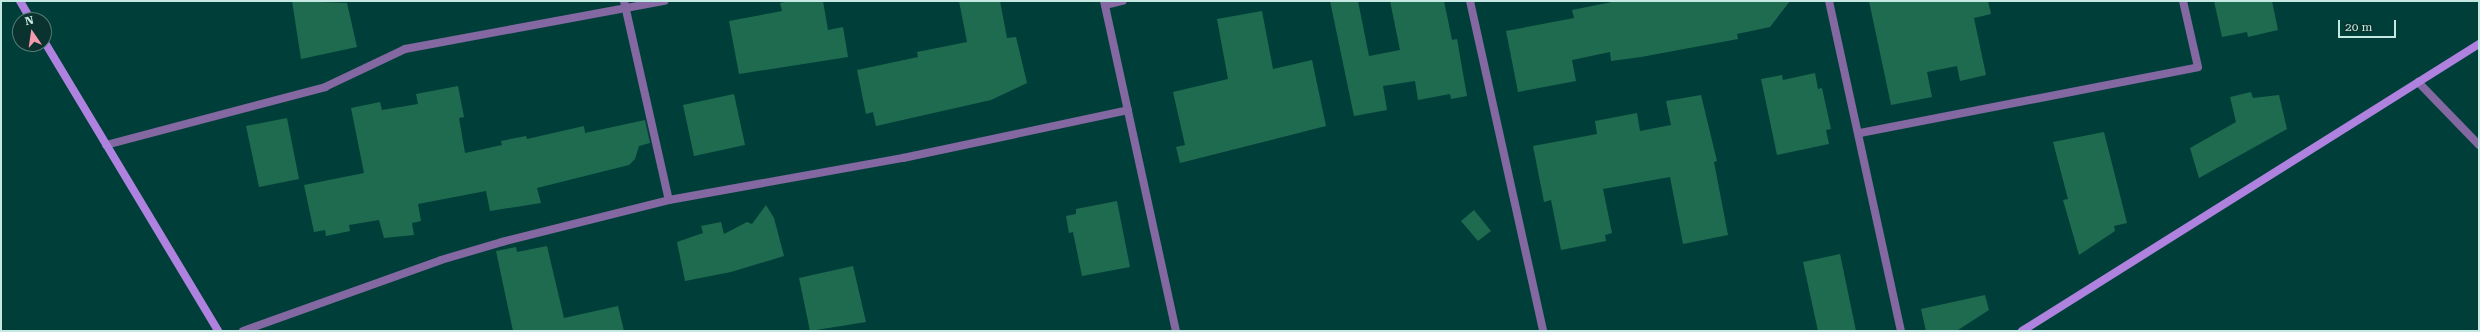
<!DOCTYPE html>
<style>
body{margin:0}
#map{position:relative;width:2480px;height:332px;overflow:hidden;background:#003f39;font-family:"Roboto Serif",serif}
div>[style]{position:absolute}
.building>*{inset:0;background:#1f6b50}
.street>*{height:8px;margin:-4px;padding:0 4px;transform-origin:4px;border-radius:4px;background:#8368a1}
.secondary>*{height:8px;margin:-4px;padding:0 4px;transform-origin:4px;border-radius:4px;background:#ae82de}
span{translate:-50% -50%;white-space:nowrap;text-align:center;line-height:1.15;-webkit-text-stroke:3.5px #0a322e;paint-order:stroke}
.frame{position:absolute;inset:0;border:2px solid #c5e8e2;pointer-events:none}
.north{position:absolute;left:12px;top:12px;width:40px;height:40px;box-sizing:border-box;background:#0a322e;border:1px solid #557b76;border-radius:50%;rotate:347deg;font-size:11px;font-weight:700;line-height:16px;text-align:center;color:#c5e8e2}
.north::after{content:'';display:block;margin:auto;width:14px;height:18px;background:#f29aae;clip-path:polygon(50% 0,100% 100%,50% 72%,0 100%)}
.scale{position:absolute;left:2338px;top:20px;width:58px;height:18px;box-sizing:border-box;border:2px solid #c5e8e2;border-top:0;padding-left:5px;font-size:12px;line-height:14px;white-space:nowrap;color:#c5e8e2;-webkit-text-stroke:3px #0a322e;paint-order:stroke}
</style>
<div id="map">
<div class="building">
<i style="clip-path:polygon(292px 1px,347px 3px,357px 47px,301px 59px)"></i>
<i style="clip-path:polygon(790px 1px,823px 1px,828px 30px,843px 27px,848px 57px,739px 74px,729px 21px,782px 11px,780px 3px)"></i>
<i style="clip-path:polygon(959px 1px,1000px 1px,1007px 38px,1016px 37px,1027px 83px,991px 100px,876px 126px,873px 112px,866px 114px,857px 70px,918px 57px,917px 52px,967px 42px)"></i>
<i style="clip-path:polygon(1330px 1px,1358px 1px,1369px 56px,1400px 50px,1390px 1px,1444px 1px,1452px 40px,1457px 39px,1467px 96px,1451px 99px,1450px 94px,1418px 100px,1415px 81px,1383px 86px,1387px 110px,1354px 116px)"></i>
<i style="clip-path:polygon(1617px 1px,1790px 1px,1770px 27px,1737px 34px,1738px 39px,1641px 57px,1611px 61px,1610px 52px,1572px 60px,1576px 81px,1518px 92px,1506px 31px,1574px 18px,1572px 10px)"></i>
<i style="clip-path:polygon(1869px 1px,1988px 1px,1991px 14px,1974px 18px,1986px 75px,1960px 81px,1957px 66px,1927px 72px,1932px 97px,1891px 105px)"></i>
<i style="clip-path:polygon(2214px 1px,2272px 1px,2278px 30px,2248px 37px,2247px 32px,2222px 37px)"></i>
<i style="clip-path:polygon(1262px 11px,1273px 69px,1312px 60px,1326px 126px,1180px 163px,1176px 147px,1185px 145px,1173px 92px,1228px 79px,1217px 19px)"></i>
<i style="clip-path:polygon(1815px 73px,1818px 89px,1822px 88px,1831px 129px,1826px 130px,1829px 144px,1777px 155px,1761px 79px,1782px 75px,1783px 80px)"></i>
<i style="clip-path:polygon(458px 86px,464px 117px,459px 118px,465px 153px,502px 145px,501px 141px,526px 136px,527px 139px,584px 126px,585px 133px,645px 120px,650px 143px,639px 146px,635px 159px,629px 165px,537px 188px,541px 203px,490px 211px,486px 191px,418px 204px,421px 221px,412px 223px,414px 235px,384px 238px,379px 220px,349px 225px,350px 231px,326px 236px,325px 230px,314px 232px,304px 185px,364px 173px,351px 108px,380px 102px,382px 110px,418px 104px,416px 94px)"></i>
<i style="clip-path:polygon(2251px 92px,2253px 98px,2279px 95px,2287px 129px,2199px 178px,2190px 148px,2236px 122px,2230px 97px)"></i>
<i style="clip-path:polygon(734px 94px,745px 145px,694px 156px,683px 105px)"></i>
<i style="clip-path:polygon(1701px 95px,1717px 161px,1714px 162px,1728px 235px,1683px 244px,1670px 177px,1603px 189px,1612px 233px,1605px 235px,1606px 241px,1561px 250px,1551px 200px,1544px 202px,1533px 146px,1597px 134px,1595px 121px,1637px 113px,1640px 131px,1671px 125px,1666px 101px)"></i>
<i style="clip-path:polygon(287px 118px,299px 179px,259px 187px,246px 126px)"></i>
<i style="clip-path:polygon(2104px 132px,2127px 223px,2114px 226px,2115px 231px,2079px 255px,2063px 200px,2068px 199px,2053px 142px)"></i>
<i style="clip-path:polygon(1117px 201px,1130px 267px,1082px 276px,1073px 232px,1069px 233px,1066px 216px,1076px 214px,1076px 209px)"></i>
<i style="clip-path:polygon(766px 205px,774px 218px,784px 256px,731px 272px,685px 281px,677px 242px,703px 233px,701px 226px,721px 222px,724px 234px,747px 222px,752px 224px)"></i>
<i style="clip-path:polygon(1474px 210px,1491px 231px,1478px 241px,1461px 221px)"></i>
<i style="clip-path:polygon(547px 246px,564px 318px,618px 306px,624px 331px,513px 331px,496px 251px,516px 247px,517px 252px)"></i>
<i style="clip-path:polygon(1840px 254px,1856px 331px,1818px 331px,1803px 262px)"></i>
<i style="clip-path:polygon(853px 266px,866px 322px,810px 331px,799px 278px)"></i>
<i style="clip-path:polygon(1985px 295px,1989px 310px,1958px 330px,1926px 331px,1921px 309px)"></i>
</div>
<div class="street">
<i style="left:624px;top:1px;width:204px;rotate:77.3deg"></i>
<i style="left:1104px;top:1px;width:338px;rotate:77.7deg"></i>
<i style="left:1470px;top:1px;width:338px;rotate:77.5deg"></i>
<i style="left:1829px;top:1px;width:338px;rotate:77.7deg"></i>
<i style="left:1105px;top:5px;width:18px;rotate:-13deg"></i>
<i style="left:2418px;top:82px;width:88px;rotate:45.9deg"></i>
<i style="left:1860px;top:133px;width:344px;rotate:-11deg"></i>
<i style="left:2198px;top:67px;width:68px;rotate:-102.8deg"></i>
<i style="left:106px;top:145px;width:227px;rotate:-14.8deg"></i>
<i style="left:325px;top:87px;width:89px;rotate:-25.4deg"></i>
<i style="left:405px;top:49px;width:264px;rotate:-10.5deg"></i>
<i style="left:243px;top:331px;width:210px;rotate:-19.7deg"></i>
<i style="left:441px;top:260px;width:64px;rotate:-16.4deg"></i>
<i style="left:502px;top:242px;width:172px;rotate:-14.1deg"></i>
<i style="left:669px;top:200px;width:238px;rotate:-10.2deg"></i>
<i style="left:903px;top:158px;width:230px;rotate:-12deg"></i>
</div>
<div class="secondary">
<i style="left:20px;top:1px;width:22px;rotate:60deg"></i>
<i style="left:44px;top:41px;width:338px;rotate:59deg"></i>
<i style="left:2022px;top:331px;width:540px;rotate:-32.13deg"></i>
</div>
<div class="frame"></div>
<div class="north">N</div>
<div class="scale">20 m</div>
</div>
